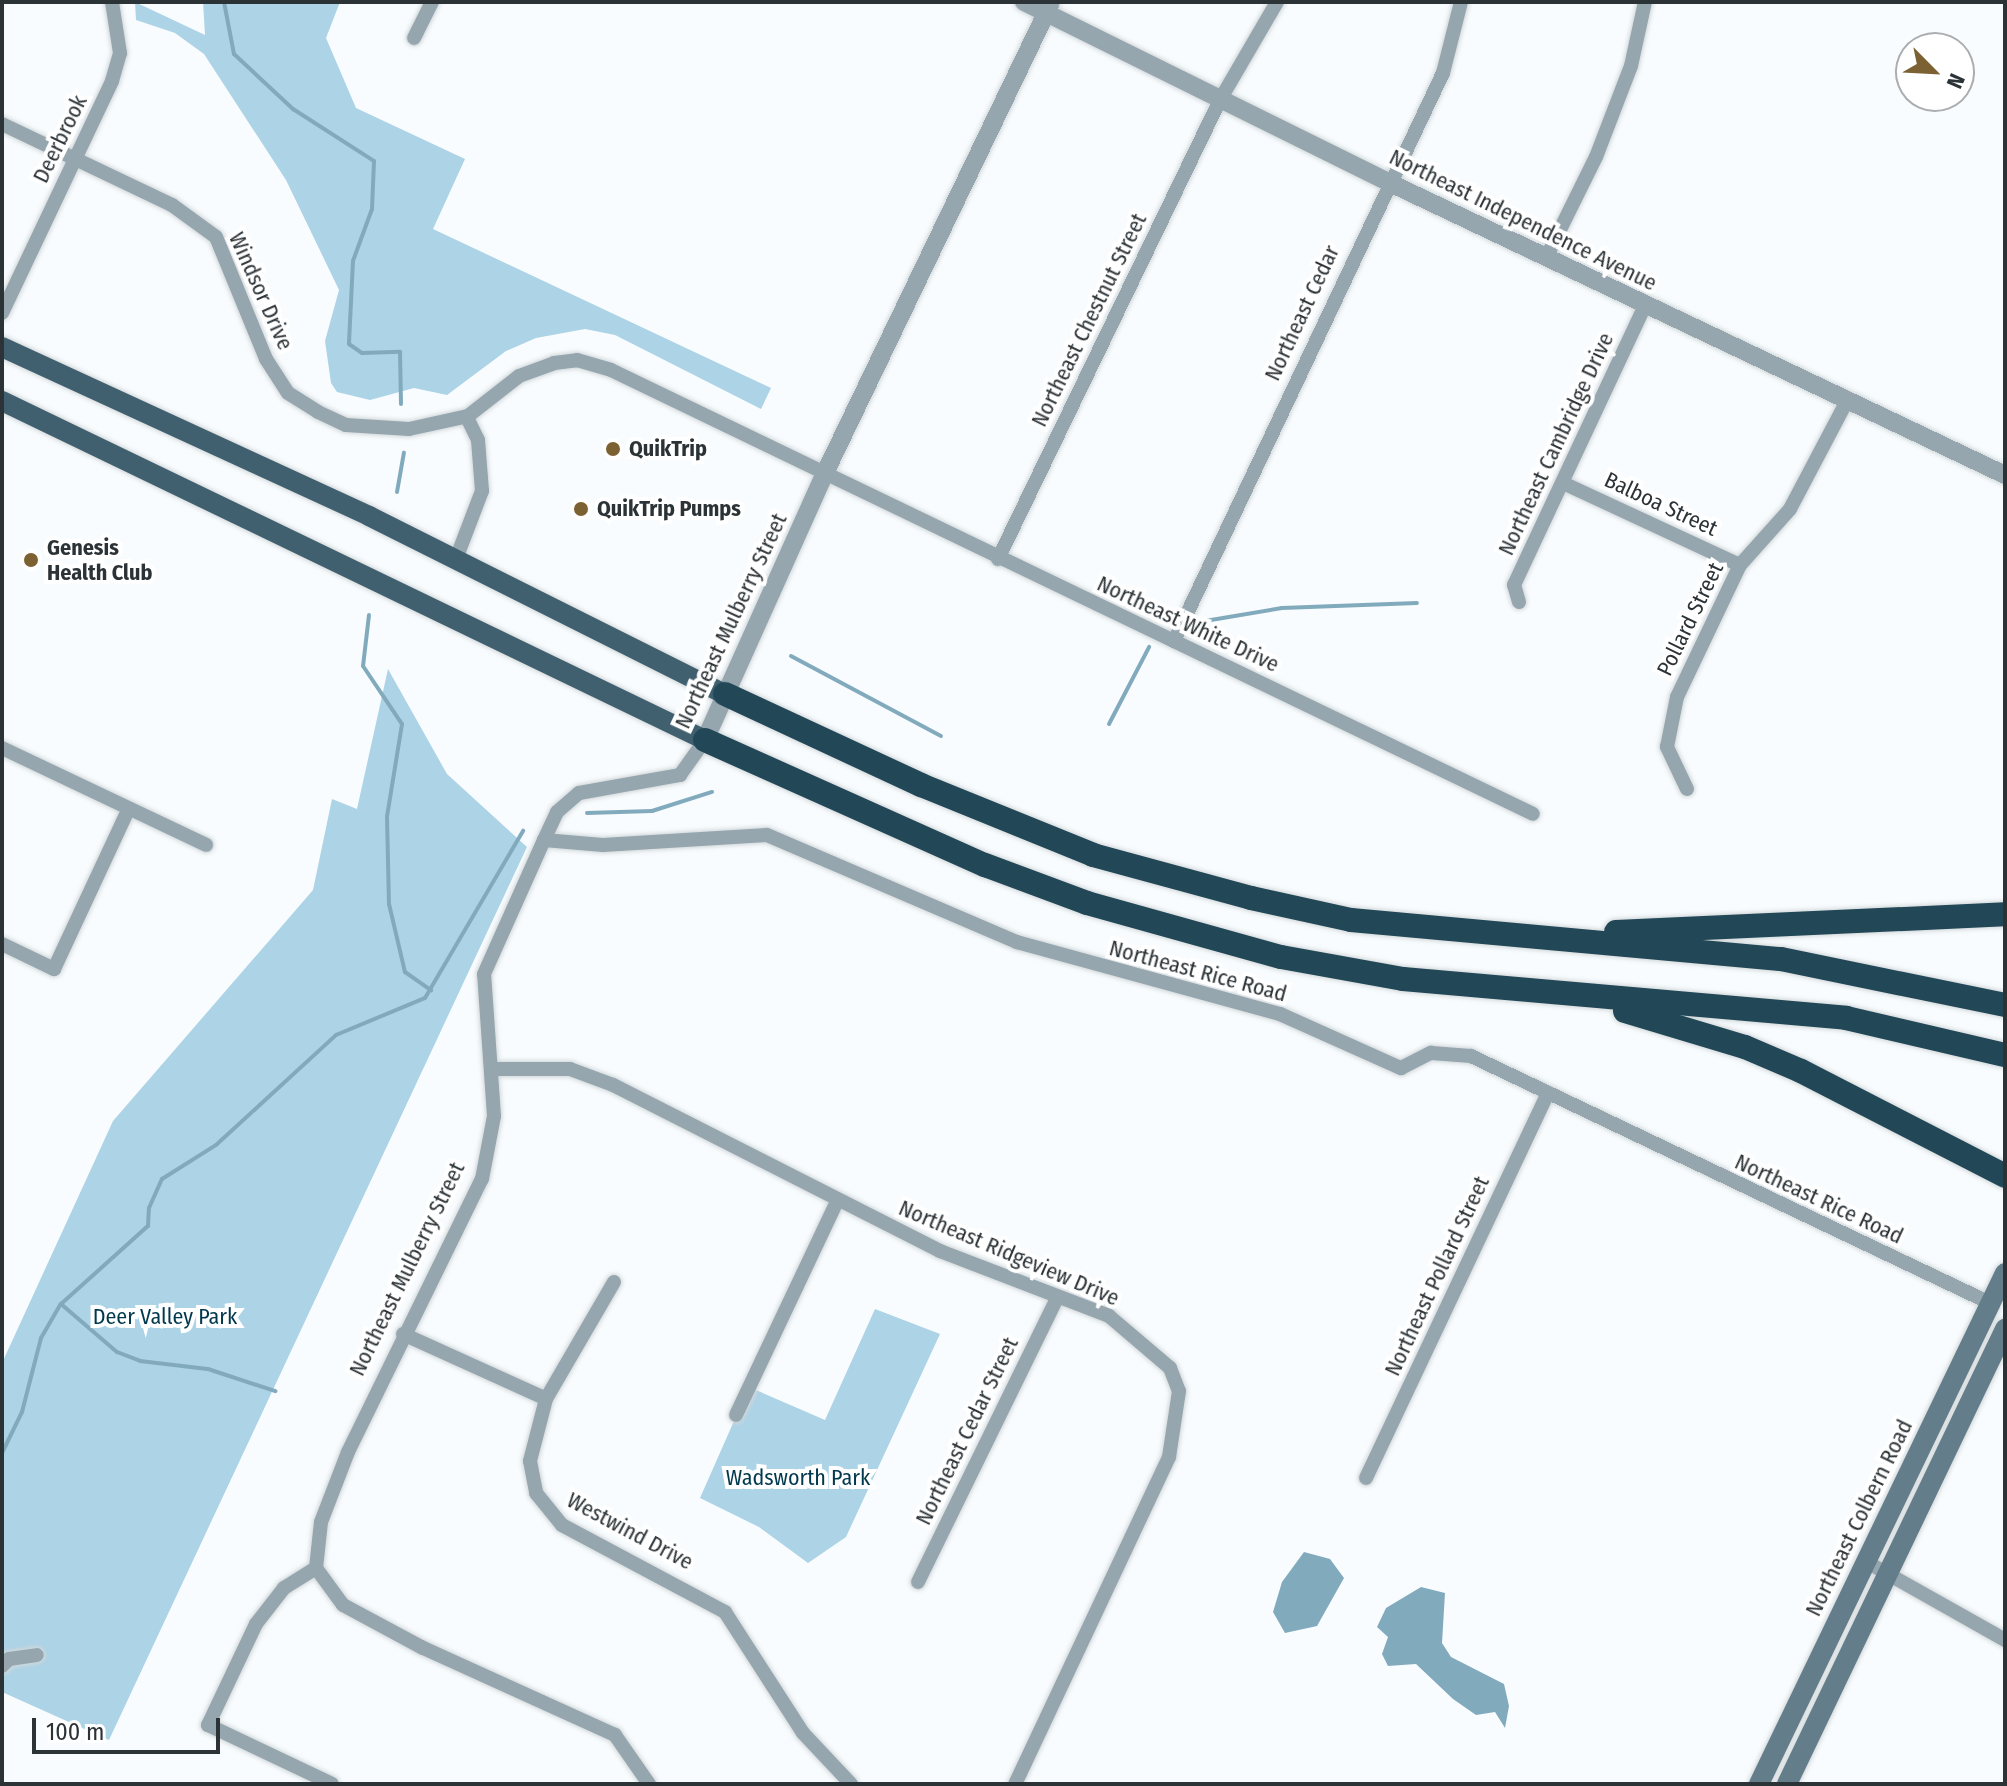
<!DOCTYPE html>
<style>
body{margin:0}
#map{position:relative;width:2007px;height:1786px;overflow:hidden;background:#f8fcfe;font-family:"Fira Sans Condensed",sans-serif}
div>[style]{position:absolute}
.green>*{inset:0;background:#add3e6}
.water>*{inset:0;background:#82aabd}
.stream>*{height:4px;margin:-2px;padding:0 2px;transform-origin:2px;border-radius:2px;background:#82aabd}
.roads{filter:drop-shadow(0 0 2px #d3d8da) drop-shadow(0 0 2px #d3d8da)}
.minor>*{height:14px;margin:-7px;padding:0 7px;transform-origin:7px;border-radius:7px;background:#95a6af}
.tertiary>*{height:18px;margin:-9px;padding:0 9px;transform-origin:9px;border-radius:9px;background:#95a6af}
.secondary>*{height:20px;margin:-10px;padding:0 10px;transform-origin:10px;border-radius:10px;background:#647d8a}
.primary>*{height:20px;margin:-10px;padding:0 10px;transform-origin:10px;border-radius:10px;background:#41606f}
.motorway>*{height:24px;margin:-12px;padding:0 12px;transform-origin:12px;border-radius:12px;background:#224858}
.dots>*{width:22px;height:22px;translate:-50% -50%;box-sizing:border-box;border:4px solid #fff;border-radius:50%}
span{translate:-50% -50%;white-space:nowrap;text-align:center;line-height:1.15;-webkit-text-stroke:8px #fff;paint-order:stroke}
.street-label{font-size:22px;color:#2c3337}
.poi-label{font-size:22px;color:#2c3337;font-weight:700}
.left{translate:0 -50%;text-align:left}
.park-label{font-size:22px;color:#00384d}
.frame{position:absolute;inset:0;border:4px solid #2c3337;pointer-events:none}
.north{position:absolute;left:1895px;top:32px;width:80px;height:80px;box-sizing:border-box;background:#fff;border:2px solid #abadaf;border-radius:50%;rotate:114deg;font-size:22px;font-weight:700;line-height:32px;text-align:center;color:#2c3337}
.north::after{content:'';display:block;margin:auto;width:28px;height:36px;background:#7c6133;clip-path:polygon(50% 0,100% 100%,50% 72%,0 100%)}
.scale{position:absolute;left:32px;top:1718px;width:188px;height:36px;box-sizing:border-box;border:4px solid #2c3337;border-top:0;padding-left:10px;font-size:24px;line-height:28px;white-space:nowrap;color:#2c3337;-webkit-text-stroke:6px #fff;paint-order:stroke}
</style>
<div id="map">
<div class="green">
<i style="clip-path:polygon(135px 2px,205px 35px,203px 2px,340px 2px,326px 38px,356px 108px,465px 159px,433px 229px,771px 388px,761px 409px,615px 335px,585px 329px,536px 338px,506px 351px,447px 395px,414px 388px,370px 400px,337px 392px,331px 383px,325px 341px,339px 290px,286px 180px,204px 54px,175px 33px,136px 20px)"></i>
<i style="clip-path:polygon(388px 669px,447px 774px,527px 847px,109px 1740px,2px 1692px,2px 1363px,113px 1121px,313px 890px,332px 799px,357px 809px)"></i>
<i style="clip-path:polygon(875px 1309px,940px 1334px,846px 1537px,808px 1563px,759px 1527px,700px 1498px,749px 1387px,825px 1420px)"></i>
</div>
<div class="water">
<i style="clip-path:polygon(1304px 1552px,1330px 1559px,1344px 1578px,1317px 1626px,1285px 1633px,1273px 1612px,1282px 1582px)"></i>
<i style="clip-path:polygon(1421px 1587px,1445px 1593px,1442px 1643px,1451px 1657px,1504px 1684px,1509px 1706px,1505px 1728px,1495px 1712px,1476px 1715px,1453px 1699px,1416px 1664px,1388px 1666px,1382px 1654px,1388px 1637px,1377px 1627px,1386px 1608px)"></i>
</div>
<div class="stream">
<i style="left:224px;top:2px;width:53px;rotate:79.1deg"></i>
<i style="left:234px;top:54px;width:81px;rotate:43deg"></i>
<i style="left:293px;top:109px;width:96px;rotate:32.7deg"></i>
<i style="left:374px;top:161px;width:48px;rotate:92.4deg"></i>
<i style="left:372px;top:209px;width:55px;rotate:110.1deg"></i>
<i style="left:353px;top:261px;width:83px;rotate:92.8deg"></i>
<i style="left:349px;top:344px;width:16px;rotate:35deg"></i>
<i style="left:362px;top:353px;width:38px;rotate:-2deg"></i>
<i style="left:400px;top:352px;width:52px;rotate:88.9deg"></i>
<i style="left:397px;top:492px;width:40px;rotate:-80deg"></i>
<i style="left:369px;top:615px;width:51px;rotate:96.7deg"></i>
<i style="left:363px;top:666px;width:70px;rotate:56.1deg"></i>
<i style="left:402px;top:724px;width:94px;rotate:99.2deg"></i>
<i style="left:387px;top:817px;width:87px;rotate:88.7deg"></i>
<i style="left:389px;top:904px;width:70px;rotate:76.8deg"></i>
<i style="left:405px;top:972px;width:32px;rotate:35deg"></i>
<i style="left:1205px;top:621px;width:78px;rotate:-9.6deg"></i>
<i style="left:1282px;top:608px;width:135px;rotate:-2.1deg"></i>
<i style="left:791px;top:656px;width:170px;rotate:28.1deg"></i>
<i style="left:1109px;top:724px;width:87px;rotate:-62.5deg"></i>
<i style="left:587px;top:813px;width:65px;rotate:-1.8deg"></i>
<i style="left:652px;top:811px;width:63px;rotate:-17.6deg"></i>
<i style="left:61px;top:1304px;width:74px;rotate:40.6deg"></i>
<i style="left:117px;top:1352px;width:25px;rotate:21deg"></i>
<i style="left:140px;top:1361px;width:68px;rotate:6.7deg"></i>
<i style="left:208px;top:1369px;width:71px;rotate:18.2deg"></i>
<i style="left:2px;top:1453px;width:46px;rotate:-64deg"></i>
<i style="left:22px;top:1412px;width:76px;rotate:-75.6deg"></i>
<i style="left:41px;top:1338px;width:39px;rotate:-60deg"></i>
<i style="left:61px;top:1304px;width:117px;rotate:-41.9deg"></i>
<i style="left:148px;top:1226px;width:18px;rotate:-87deg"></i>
<i style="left:149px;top:1208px;width:32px;rotate:-66deg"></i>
<i style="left:162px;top:1179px;width:64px;rotate:-32.2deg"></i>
<i style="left:216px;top:1145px;width:163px;rotate:-42.5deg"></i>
<i style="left:336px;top:1035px;width:96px;rotate:-22.6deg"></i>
<i style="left:425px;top:998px;width:194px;rotate:-59.6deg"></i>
</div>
<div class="roads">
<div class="minor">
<i style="left:414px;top:38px;width:40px;rotate:-63.4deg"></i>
<i style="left:2px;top:124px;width:188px;rotate:25.5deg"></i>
<i style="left:172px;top:205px;width:54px;rotate:36deg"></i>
<i style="left:216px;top:237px;width:132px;rotate:67.7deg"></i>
<i style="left:266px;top:359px;width:40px;rotate:57.1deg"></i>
<i style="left:288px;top:393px;width:36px;rotate:32deg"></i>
<i style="left:318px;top:412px;width:31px;rotate:25deg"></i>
<i style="left:346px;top:425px;width:63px;rotate:3.6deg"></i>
<i style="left:409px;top:429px;width:60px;rotate:-12.4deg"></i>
<i style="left:468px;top:416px;width:65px;rotate:-38.1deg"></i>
<i style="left:519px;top:376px;width:37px;rotate:-20deg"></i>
<i style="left:554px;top:363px;width:23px;rotate:-7deg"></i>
<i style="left:577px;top:360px;width:35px;rotate:16deg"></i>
<i style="left:611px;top:370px;width:1023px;rotate:25.71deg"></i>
<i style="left:1547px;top:256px;width:110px;rotate:-63.7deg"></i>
<i style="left:1596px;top:157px;width:97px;rotate:-69deg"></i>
<i style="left:1631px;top:66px;width:66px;rotate:-77.7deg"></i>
<i style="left:2px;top:313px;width:257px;rotate:-64.6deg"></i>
<i style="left:112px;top:81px;width:29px;rotate:-74deg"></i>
<i style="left:120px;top:53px;width:52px;rotate:-98.9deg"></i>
<i style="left:1563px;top:483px;width:195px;rotate:24.9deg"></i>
<i style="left:456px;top:559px;width:73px;rotate:-69.1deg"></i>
<i style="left:482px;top:491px;width:51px;rotate:-94.5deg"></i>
<i style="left:478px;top:440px;width:25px;rotate:-116deg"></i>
<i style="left:998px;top:559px;width:510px;rotate:-64.19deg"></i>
<i style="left:1220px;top:100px;width:113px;rotate:-59.8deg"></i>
<i style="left:1519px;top:602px;width:18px;rotate:-106deg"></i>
<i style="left:1514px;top:585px;width:309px;rotate:-64.9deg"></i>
<i style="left:1174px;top:641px;width:628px;rotate:-64.66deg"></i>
<i style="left:1443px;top:73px;width:73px;rotate:-75.8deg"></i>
<i style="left:2px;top:748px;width:226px;rotate:25.4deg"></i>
<i style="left:1687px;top:789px;width:47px;rotate:-115.5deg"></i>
<i style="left:1667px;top:747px;width:51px;rotate:-78.7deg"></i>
<i style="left:1677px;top:697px;width:146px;rotate:-64.5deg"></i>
<i style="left:1740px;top:565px;width:75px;rotate:-48.2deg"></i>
<i style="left:1790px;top:509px;width:124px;rotate:-62.2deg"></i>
<i style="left:544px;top:840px;width:59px;rotate:4.8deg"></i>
<i style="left:603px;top:845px;width:164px;rotate:-3.5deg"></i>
<i style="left:767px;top:835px;width:272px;rotate:23.2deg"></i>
<i style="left:1017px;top:942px;width:273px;rotate:15.3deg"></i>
<i style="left:1280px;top:1014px;width:133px;rotate:24.1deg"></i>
<i style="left:1401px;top:1068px;width:34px;rotate:-27deg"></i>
<i style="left:1431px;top:1053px;width:40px;rotate:4.3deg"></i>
<i style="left:1471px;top:1056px;width:575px;rotate:25.45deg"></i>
<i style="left:2px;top:944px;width:58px;rotate:25.7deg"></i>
<i style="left:54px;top:969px;width:175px;rotate:-65deg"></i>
<i style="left:493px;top:1069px;width:77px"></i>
<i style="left:570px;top:1069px;width:46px;rotate:20.4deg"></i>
<i style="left:613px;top:1085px;width:367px;rotate:26.9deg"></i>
<i style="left:940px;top:1251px;width:181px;rotate:21deg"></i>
<i style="left:1109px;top:1316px;width:80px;rotate:40.4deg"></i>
<i style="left:1170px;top:1368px;width:25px;rotate:69deg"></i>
<i style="left:1179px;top:1391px;width:67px;rotate:98.6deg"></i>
<i style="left:1169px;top:1457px;width:361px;rotate:115.2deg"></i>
<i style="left:614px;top:1282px;width:135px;rotate:120.2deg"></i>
<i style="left:546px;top:1399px;width:64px;rotate:104.5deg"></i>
<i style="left:530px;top:1461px;width:33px;rotate:79deg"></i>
<i style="left:536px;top:1493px;width:41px;rotate:50.9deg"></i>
<i style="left:562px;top:1525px;width:185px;rotate:28.1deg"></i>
<i style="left:725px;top:1612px;width:144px;rotate:57.2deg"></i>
<i style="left:803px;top:1733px;width:70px;rotate:46.7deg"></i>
<i style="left:403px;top:1334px;width:157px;rotate:24.4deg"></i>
<i style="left:736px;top:1415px;width:237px;rotate:-64.7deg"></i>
<i style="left:1366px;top:1478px;width:426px;rotate:-64.7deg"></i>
<i style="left:1865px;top:1561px;width:161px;rotate:29.4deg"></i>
<i style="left:316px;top:1568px;width:38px;rotate:148deg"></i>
<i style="left:284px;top:1588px;width:46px;rotate:127.9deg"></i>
<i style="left:256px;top:1624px;width:112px;rotate:115.4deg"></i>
<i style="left:208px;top:1725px;width:137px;rotate:25.4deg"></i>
<i style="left:918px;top:1582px;width:314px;rotate:-63.9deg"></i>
<i style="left:2px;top:1666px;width:10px;rotate:-45deg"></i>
<i style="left:9px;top:1659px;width:28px;rotate:-8deg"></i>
<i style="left:649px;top:1784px;width:60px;rotate:-124.8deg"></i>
<i style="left:615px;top:1735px;width:211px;rotate:-155.6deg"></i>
<i style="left:423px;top:1648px;width:91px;rotate:-151.7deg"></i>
<i style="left:343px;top:1605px;width:46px;rotate:-126.1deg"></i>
<i style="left:316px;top:1568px;width:46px;rotate:-83.8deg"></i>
<i style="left:321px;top:1522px;width:75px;rotate:-68.9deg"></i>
<i style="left:348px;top:1452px;width:304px;rotate:-63.9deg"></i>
<i style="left:482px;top:1179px;width:64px;rotate:-79.2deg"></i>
<i style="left:494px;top:1116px;width:142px;rotate:-94deg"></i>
<i style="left:484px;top:974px;width:147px;rotate:-65.9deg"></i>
<i style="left:544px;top:840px;width:31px;rotate:-65deg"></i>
<i style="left:557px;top:812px;width:29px;rotate:-41deg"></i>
<i style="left:579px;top:793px;width:103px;rotate:-10.1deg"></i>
<i style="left:680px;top:775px;width:43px;rotate:-54.5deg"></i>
</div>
<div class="tertiary">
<i style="left:1024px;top:2px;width:406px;rotate:26.3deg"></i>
<i style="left:1388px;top:182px;width:683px;rotate:25.4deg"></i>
<i style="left:705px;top:740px;width:290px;rotate:-65.8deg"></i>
<i style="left:824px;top:475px;width:522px;rotate:-64.32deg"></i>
</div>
<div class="secondary">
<i style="left:1759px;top:1784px;width:567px;rotate:-64.29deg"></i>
<i style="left:1787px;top:1784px;width:505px;rotate:-64.4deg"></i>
</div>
<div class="primary">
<i style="left:2px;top:347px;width:404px;rotate:24.7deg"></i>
<i style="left:369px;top:516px;width:398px;rotate:26.6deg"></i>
<i style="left:2px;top:401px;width:780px;rotate:25.74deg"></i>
</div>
<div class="motorway">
<i style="left:725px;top:694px;width:216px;rotate:24.9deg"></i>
<i style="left:921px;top:785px;width:186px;rotate:22.1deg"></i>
<i style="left:1093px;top:855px;width:164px;rotate:15.2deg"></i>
<i style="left:1251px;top:898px;width:102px;rotate:12.4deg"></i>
<i style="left:1351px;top:920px;width:432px;rotate:5.2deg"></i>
<i style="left:1781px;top:959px;width:229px;rotate:11.6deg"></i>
<i style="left:705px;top:740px;width:307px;rotate:24.1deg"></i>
<i style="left:985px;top:865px;width:109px;rotate:20.4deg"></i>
<i style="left:1087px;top:903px;width:201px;rotate:15.6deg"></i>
<i style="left:1281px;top:957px;width:124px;rotate:10.2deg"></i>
<i style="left:1403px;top:979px;width:445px;rotate:5deg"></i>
<i style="left:1846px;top:1018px;width:163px;rotate:13.1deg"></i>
<i style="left:1616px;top:932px;width:389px;rotate:-2.6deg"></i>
<i style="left:1625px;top:1011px;width:125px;rotate:16.7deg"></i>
<i style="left:1745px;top:1047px;width:61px;rotate:23.2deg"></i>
<i style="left:1801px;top:1071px;width:229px;rotate:27.2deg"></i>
</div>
</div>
<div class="dots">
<i style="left:613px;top:449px;background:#7c6133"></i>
<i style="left:581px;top:509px;background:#7c6133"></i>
<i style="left:31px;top:560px;background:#7c6133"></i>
</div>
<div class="street-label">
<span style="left:60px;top:139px;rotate:-64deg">Deerbrook</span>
<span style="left:1523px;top:220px;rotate:26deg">Northeast Independence Avenue</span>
<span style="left:261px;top:291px;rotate:66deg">Windsor Drive</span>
<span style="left:1302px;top:313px;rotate:-65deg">Northeast Cedar</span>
<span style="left:1089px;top:320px;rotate:-64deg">Northeast Chestnut Street</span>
<span style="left:1556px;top:444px;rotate:-65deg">Northeast Cambridge Drive</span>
<span style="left:1661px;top:504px;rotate:25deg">Balboa Street</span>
<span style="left:1690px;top:619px;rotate:-64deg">Pollard Street</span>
<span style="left:731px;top:621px;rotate:-65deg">Northeast Mulberry Street</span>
<span style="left:1188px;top:624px;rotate:25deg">Northeast White Drive</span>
<span style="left:1198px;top:971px;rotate:15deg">Northeast Rice Road</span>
<span style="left:1819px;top:1199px;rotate:25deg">Northeast Rice Road</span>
<span style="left:1009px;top:1253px;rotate:23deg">Northeast Ridgeview Drive</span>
<span style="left:407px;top:1269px;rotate:-64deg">Northeast Mulberry Street</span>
<span style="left:1437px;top:1276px;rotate:-65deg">Northeast Pollard Street</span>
<span style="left:967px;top:1431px;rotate:-64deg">Northeast Cedar Street</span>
<span style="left:1859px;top:1518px;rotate:-64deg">Northeast Colbern Road</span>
<span style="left:630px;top:1531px;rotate:28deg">Westwind Drive</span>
</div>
<div class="poi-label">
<span class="left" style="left:629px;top:449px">QuikTrip</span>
<span class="left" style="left:597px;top:509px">QuikTrip Pumps</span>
<span class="left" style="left:47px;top:560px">Genesis<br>Health Club</span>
</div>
<div class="park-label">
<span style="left:165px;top:1317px">Deer Valley Park</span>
<span style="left:798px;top:1478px">Wadsworth Park</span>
</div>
<div class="frame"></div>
<div class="north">N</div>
<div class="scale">100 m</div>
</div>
